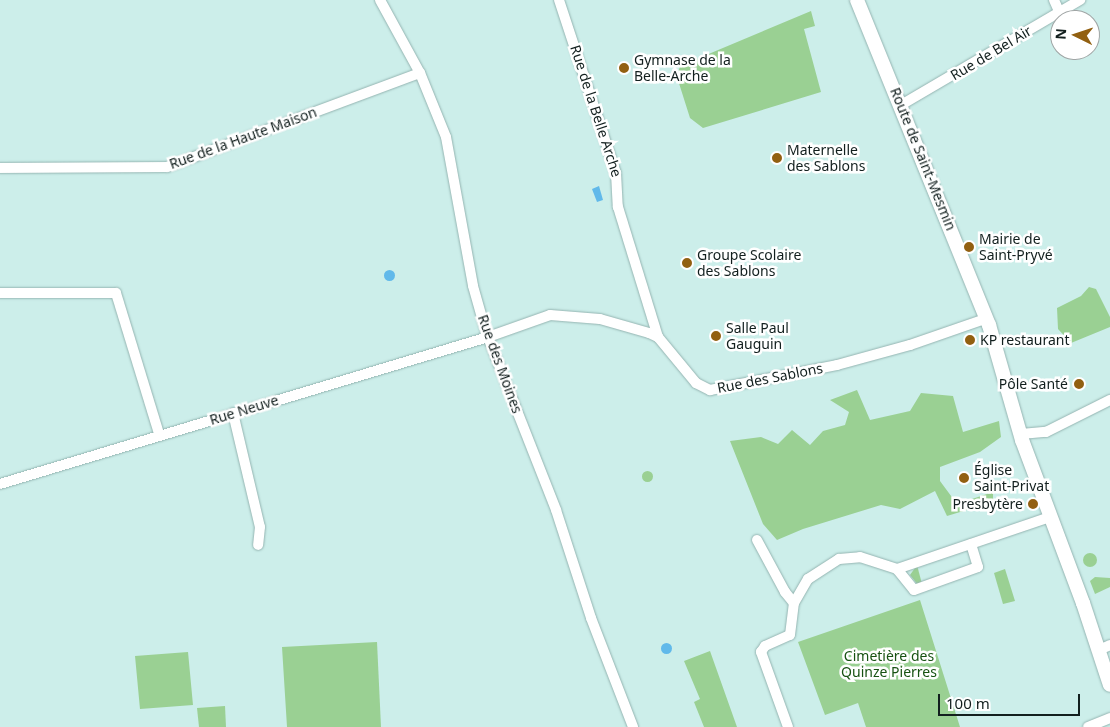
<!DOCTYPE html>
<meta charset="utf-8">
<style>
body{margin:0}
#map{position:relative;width:1110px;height:727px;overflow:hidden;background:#cceeea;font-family:"Noto Sans",sans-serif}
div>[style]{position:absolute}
.green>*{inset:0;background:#9ad093}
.round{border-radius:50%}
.water>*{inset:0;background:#61b9ea}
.roads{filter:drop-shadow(0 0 1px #94b4b1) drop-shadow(0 0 1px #94b4b1)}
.minor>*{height:10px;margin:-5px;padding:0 5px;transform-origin:5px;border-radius:5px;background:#fff}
.secondary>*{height:14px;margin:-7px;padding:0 7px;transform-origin:7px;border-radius:7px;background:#fff}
.dots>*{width:14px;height:14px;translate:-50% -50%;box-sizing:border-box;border:2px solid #fff;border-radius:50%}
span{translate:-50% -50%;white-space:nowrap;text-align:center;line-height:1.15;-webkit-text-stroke:5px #fff;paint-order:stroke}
.street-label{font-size:14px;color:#121f1e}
.poi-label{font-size:14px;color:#121f1e}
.left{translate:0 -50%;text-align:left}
.right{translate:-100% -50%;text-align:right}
.park-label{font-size:14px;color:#175212}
.north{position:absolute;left:1050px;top:10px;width:50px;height:50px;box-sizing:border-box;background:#fff;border:1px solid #a0a5a5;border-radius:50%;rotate:274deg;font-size:14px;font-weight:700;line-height:20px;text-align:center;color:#121f1e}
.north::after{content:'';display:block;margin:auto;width:18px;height:22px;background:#926011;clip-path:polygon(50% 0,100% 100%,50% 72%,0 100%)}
.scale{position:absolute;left:938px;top:694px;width:142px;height:22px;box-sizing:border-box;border:2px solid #121f1e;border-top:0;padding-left:6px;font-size:15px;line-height:18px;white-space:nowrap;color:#121f1e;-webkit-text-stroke:4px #fff;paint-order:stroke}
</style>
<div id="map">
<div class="green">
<i style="clip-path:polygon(811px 11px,815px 26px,804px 29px,821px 92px,703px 128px,690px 118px,677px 77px,680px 66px)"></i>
<i style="clip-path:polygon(1089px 287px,1096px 289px,1110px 317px,1110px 327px,1071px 343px,1058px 329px,1057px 308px,1081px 296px)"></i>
<i style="clip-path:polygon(857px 390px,870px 420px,910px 411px,921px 393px,953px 396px,963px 432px,999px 421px,1001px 437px,980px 452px,940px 467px,940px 481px,957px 504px,993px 492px,993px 502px,947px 516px,935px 491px,900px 509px,881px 505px,803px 529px,777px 540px,763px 524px,730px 441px,761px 437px,778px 444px,792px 430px,810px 445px,823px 431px,845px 425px,849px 412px,830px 400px)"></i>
<i class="round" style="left:641.5px;top:470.5px;width:11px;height:11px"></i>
<i class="round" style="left:1083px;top:553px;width:14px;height:14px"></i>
<i style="clip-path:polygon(917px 565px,922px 584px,918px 585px,910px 575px)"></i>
<i style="clip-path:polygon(1005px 569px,1015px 601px,1003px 604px,994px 573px)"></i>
<i style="clip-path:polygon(1095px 577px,1110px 578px,1110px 587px,1095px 594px,1090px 581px)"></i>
<i style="clip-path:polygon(920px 600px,960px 727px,866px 727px,858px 703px,825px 715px,798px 642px)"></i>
<i style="clip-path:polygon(377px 642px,381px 727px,287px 727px,282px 647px)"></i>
<i style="clip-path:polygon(710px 651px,737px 727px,704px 727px,694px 702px,700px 699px,684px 661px)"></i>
<i style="clip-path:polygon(188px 652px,193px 705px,140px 709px,135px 656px)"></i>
<i style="clip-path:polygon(225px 706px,226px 727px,199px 727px,197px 708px)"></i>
</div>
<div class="water">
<i style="clip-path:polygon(599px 186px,603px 200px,597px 202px,592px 189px)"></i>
<i class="round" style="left:383.5px;top:269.5px;width:11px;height:11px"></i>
<i class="round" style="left:660.5px;top:642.5px;width:11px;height:11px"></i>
</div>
<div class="roads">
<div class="minor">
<i style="left:380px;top:0;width:83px;rotate:61.3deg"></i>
<i style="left:420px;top:73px;width:69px;rotate:67.9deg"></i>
<i style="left:446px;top:137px;width:151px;rotate:79.7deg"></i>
<i style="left:473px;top:286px;width:48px;rotate:74.2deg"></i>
<i style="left:486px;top:332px;width:191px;rotate:68.5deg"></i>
<i style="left:556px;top:510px;width:114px;rotate:72deg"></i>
<i style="left:591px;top:618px;width:117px;rotate:68.9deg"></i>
<i style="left:559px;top:0;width:182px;rotate:71.8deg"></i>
<i style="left:616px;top:173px;width:34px;rotate:87deg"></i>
<i style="left:618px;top:207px;width:136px;rotate:72.9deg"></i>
<i style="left:1054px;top:0;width:12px;rotate:66deg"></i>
<i style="left:901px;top:105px;width:208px;rotate:-30.4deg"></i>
<i style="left:0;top:168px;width:167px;rotate:-0.3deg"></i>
<i style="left:167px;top:167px;width:270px;rotate:-20.4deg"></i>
<i style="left:0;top:293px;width:116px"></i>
<i style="left:116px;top:293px;width:147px;rotate:73deg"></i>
<i style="left:233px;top:413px;width:117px;rotate:76.7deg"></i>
<i style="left:260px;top:527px;width:18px;rotate:96deg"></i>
<i style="left:1021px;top:434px;width:25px;rotate:-5deg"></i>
<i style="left:1046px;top:432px;width:72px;rotate:-26.6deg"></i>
<i style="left:0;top:484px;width:510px;rotate:-16.76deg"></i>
<i style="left:488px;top:337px;width:66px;rotate:-19.5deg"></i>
<i style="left:550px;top:315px;width:50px;rotate:4.6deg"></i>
<i style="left:600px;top:319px;width:51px;rotate:15.9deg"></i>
<i style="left:649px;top:333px;width:10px;rotate:24deg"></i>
<i style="left:658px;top:337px;width:60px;rotate:50.4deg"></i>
<i style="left:696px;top:383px;width:16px;rotate:27deg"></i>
<i style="left:710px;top:390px;width:129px;rotate:-11.1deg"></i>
<i style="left:837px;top:365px;width:76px;rotate:-15.3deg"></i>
<i style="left:910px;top:345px;width:79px;rotate:-19.1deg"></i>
<i style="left:757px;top:540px;width:59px;rotate:61.7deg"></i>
<i style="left:785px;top:592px;width:14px;rotate:51deg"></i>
<i style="left:897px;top:569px;width:162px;rotate:-18.8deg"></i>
<i style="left:1099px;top:650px;width:12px;rotate:-24deg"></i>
<i style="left:788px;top:727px;width:80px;rotate:-109.8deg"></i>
<i style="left:761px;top:652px;width:7px;rotate:-56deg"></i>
<i style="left:765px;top:646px;width:27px;rotate:-24deg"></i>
<i style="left:790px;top:635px;width:32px;rotate:-83deg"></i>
<i style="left:794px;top:603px;width:28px;rotate:-60deg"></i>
<i style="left:808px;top:579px;width:37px;rotate:-33deg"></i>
<i style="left:839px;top:559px;width:21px;rotate:-5deg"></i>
<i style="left:860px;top:557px;width:39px;rotate:18deg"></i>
<i style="left:897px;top:569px;width:27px;rotate:51deg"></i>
<i style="left:914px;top:590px;width:68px;rotate:-19.8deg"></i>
<i style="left:978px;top:567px;width:24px;rotate:-107deg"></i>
<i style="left:1088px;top:727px;width:24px;rotate:-22deg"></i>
</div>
<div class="secondary">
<i style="left:857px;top:0;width:351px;rotate:67.9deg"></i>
<i style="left:989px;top:325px;width:120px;rotate:74deg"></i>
<i style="left:1022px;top:440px;width:174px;rotate:69.5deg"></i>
<i style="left:1083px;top:603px;width:86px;rotate:71.8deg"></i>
</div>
</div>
<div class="dots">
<i style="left:624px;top:68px;background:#926011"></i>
<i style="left:777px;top:158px;background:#926011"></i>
<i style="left:969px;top:247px;background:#926011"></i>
<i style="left:687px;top:263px;background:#926011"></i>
<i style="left:716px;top:336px;background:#926011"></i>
<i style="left:970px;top:340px;background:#926011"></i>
<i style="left:1079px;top:384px;background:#926011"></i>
<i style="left:964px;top:478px;background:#926011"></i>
<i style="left:1033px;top:504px;background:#926011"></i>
</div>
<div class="street-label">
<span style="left:991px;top:53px;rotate:-31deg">Rue de Bel Air</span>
<span style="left:596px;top:111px;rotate:72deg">Rue de la Belle Arche</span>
<span style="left:243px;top:138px;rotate:-20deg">Rue de la Haute Maison</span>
<span style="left:923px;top:159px;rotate:68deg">Route de Saint-Mesmin</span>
<span style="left:500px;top:364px;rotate:70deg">Rue des Moines</span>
<span style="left:770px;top:378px;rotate:-11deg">Rue des Sablons</span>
<span style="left:244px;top:410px;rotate:-17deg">Rue Neuve</span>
</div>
<div class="poi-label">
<span class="left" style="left:634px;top:68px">Gymnase de la<br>Belle-Arche</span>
<span class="left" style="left:787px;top:158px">Maternelle<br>des Sablons</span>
<span class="left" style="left:979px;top:247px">Mairie de<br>Saint-Pryvé</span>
<span class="left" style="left:697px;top:263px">Groupe Scolaire<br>des Sablons</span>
<span class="left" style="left:726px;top:336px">Salle Paul<br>Gauguin</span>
<span class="left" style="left:980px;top:340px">KP restaurant</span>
<span class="right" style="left:1068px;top:384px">Pôle Santé</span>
<span class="left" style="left:974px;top:478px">Église<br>Saint-Privat</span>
<span class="right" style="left:1023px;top:504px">Presbytère</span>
</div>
<div class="park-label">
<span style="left:889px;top:664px">Cimetière des<br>Quinze Pierres</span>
</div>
<div class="north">N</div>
<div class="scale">100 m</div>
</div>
